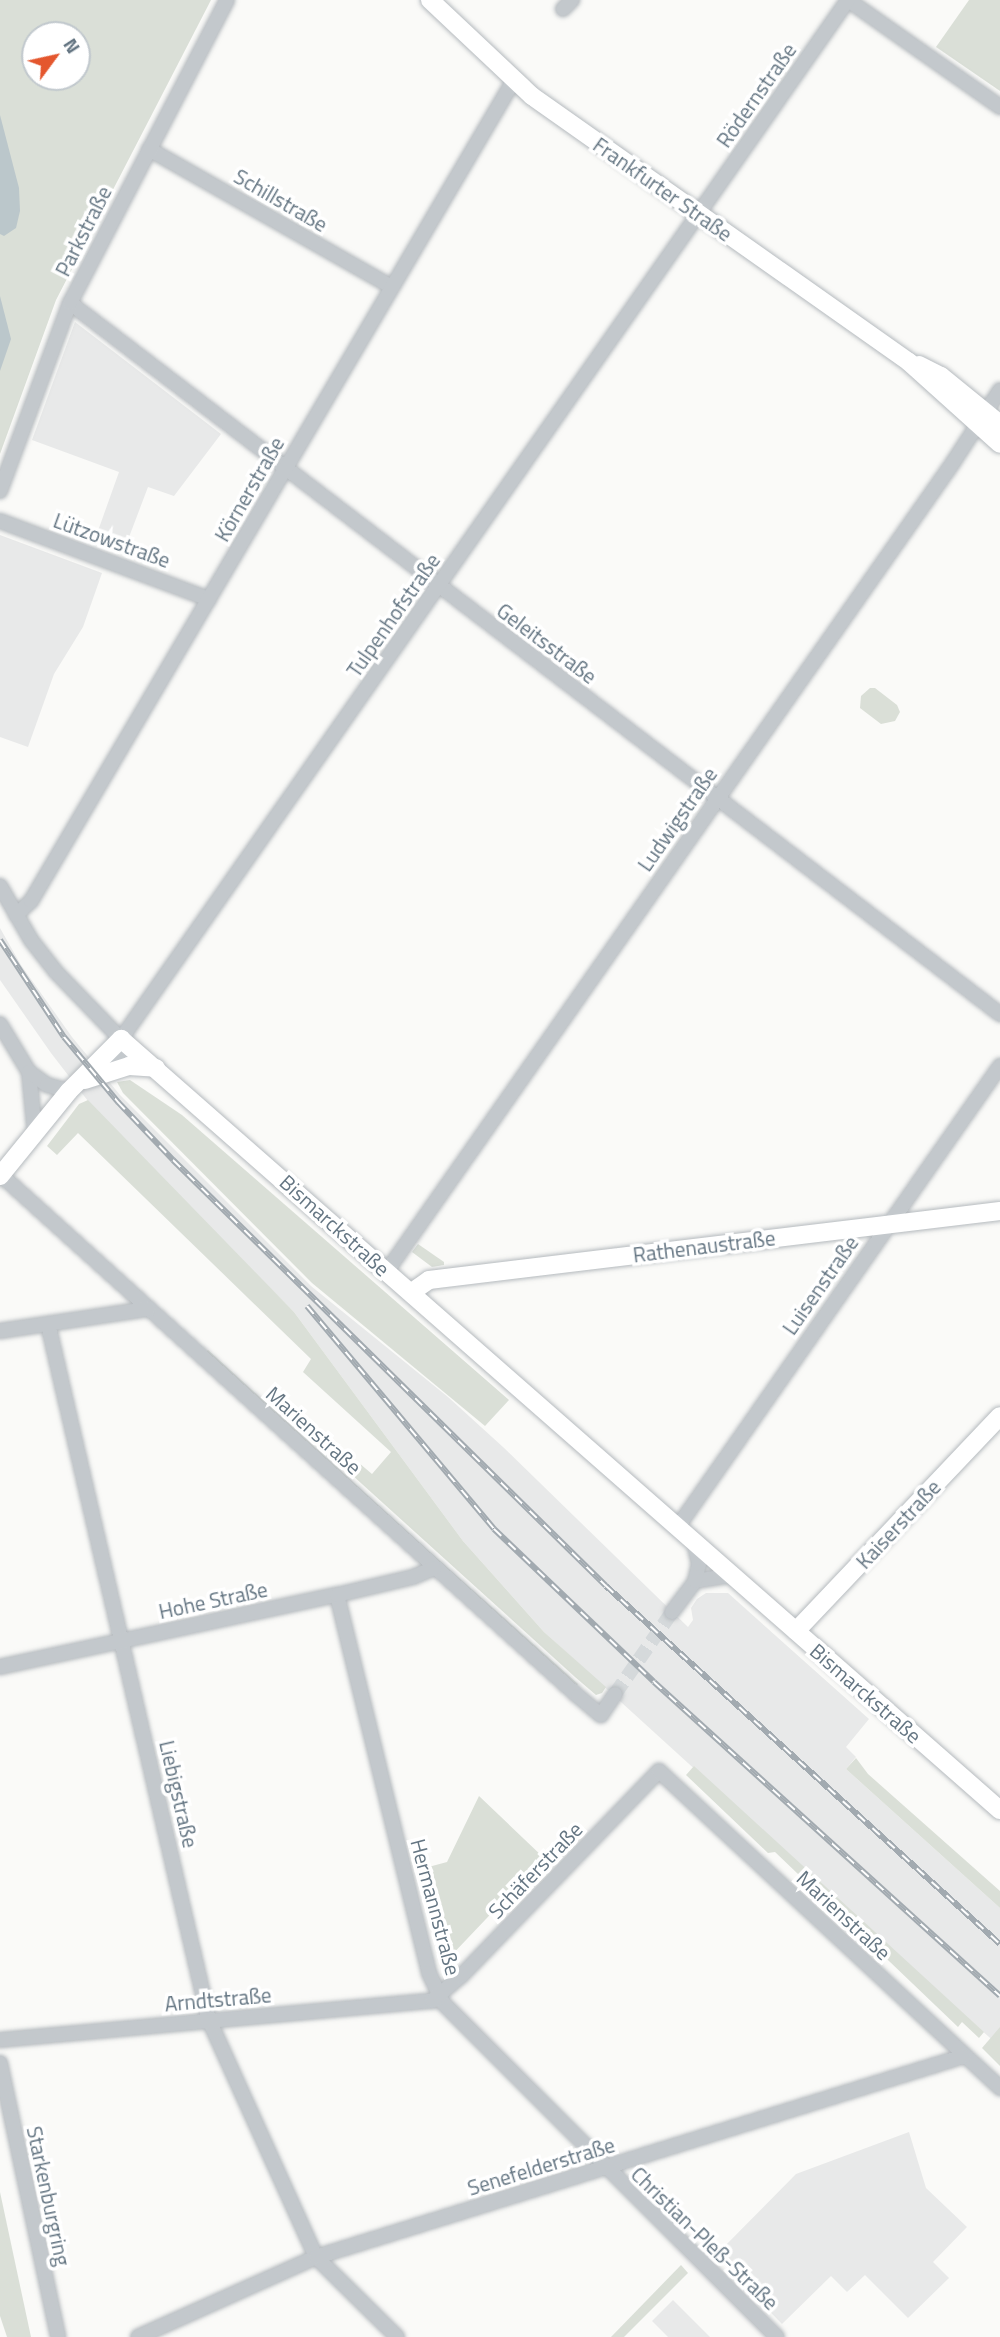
<!DOCTYPE html>
<meta charset="utf-8">
<style>
body{margin:0}
#map{position:relative;width:1000px;height:2337px;overflow:hidden;background:#fafaf8;font-family:"Titillium Web",sans-serif}
div>[style]{position:absolute}
.built>*{inset:0;background:#e8e9e9}
.green>*{inset:0;background:#dadfd7}
.water>*{inset:0;background:#bbc7cb}
.minor-tunnel>*{height:14px;margin-top:-7px;transform-origin:0;background:repeating-linear-gradient(90deg,#d5d9db 0 14px,transparent 0 21px)}
.roads{filter:drop-shadow(0 0 2px #b5babe) drop-shadow(0 0 2px #b5babe)}
.minor>*{height:14px;margin:-7px;padding:0 7px;transform-origin:7px;border-radius:7px;background:#c3c8cc}
.major>*{height:18px;margin:-9px;padding:0 9px;transform-origin:9px;border-radius:9px;background:#fff}
.rail>*{height:6px;margin-top:-3px;transform-origin:0;background:repeating-linear-gradient(90deg,#fff 0 10px,#a2aab0 0 20px);box-sizing:border-box;border-block:2px solid #a2aab0}
span{translate:-50% -50%;white-space:nowrap;text-align:center;line-height:1.15;-webkit-text-stroke:7px #fff;paint-order:stroke}
.street-label{font-size:21px;color:#657683}
.north{position:absolute;left:21px;top:21px;width:70px;height:70px;box-sizing:border-box;background:#fff;border:2px solid #c1c8cd;border-radius:50%;rotate:57deg;font-size:19px;font-weight:700;line-height:28px;text-align:center;color:#657683}
.north::after{content:'';display:block;margin:auto;width:24px;height:32px;background:#e4572e;clip-path:polygon(50% 0,100% 100%,50% 72%,0 100%)}
</style>
<div id="map">
<div class="built">
<i style="clip-path:polygon(75px 322px,221px 434px,174px 496px,148px 487px,123px 553px,94px 542px,119px 472px,32px 440px)"></i>
<i style="clip-path:polygon(0 535px,102px 573px,83px 627px,54px 674px,28px 747px,0 737px)"></i>
<i style="clip-path:polygon(0 928px,21px 965px,72px 1037px,120px 1095px,311px 1286px,448px 1397px,503px 1447px,688px 1627px,693px 1620px,691px 1608px,697px 1599px,706px 1593px,728px 1593px,869px 1719px,846px 1747px,856px 1757px,846px 1769px,1000px 1908px,1000px 2047px,544px 1632px,463px 1541px,294px 1312px,98px 1114px,51px 1053px,0 980px)"></i>
<i style="clip-path:polygon(909px 2132px,926px 2188px,967px 2227px,933px 2262px,949px 2278px,908px 2318px,865px 2275px,847px 2292px,831px 2276px,782px 2324px,715px 2256px,796px 2174px)"></i>
<i style="clip-path:polygon(673px 2300px,710px 2337px,668px 2337px,652px 2321px)"></i>
</div>
<div class="green">
<i style="clip-path:polygon(evenodd,0 0,211px 0,56px 300px,0 454px,0 0,35px 35px,77px 35px,77px 77px,35px 77px,35px 35px)"></i>
<i style="clip-path:polygon(969px 0,1000px 0,1000px 91px,936px 47px)"></i>
<i style="clip-path:polygon(870px 688px,875px 688px,897px 705px,900px 712px,895px 721px,881px 724px,860px 708px,861px 696px)"></i>
<i style="clip-path:polygon(130px 1080px,182px 1115px,509px 1400px,485px 1426px,312px 1283px,123px 1093px,117px 1082px)"></i>
<i style="clip-path:polygon(88px 1100px,294px 1312px,463px 1541px,544px 1632px,606px 1687px,602px 1693px,596px 1695px,575px 1677px,330px 1455px,339px 1446px,372px 1474px,391px 1452px,303px 1372px,311px 1359px,78px 1133px,57px 1155px,47px 1146px,79px 1104px)"></i>
<i style="clip-path:polygon(418px 1244px,444px 1262px,444px 1265px,432px 1267px,412px 1252px)"></i>
<i style="clip-path:polygon(208px 1350px,430px 1552px,578px 1684px,576px 1687px,206px 1352px)"></i>
<i style="clip-path:polygon(856px 1758px,868px 1774px,1000px 1891px,1000px 1908px,846px 1769px)"></i>
<i style="clip-path:polygon(694px 1766px,984px 2032px,979px 2038px,962px 2022px,958px 2027px,775px 1852px,768px 1853px,686px 1775px)"></i>
<i style="clip-path:polygon(479px 1796px,544px 1858px,447px 1960px,443px 1959px,421px 1869px,447px 1862px)"></i>
<i style="clip-path:polygon(1000px 2027px,1000px 2066px,982px 2048px)"></i>
<i style="clip-path:polygon(0 2192px,31px 2337px,7px 2337px,0 2316px)"></i>
<i style="clip-path:polygon(681px 2265px,688px 2273px,624px 2337px,611px 2337px)"></i>
</div>
<div class="water">
<i style="clip-path:polygon(0 115px,19px 188px,20px 211px,16px 228px,4px 236px,0 234px)"></i>
<i style="clip-path:polygon(0 296px,11px 339px,0 371px)"></i>
</div>
<div class="minor-tunnel">
<i style="left:615px;top:1694px;width:100px;rotate:-55.2deg"></i>
</div>
<div class="roads">
<div class="minor">
<i style="left:848px;top:0;width:186px;rotate:35.1deg"></i>
<i style="left:563px;top:9px;width:13px;rotate:-45deg"></i>
<i style="left:149px;top:149px;width:279px;rotate:29.6deg"></i>
<i style="left:70px;top:303px;width:1171px;rotate:37.4deg"></i>
<i style="left:0;top:491px;width:201px;rotate:-69.6deg"></i>
<i style="left:70px;top:303px;width:341px;rotate:-62.6deg"></i>
<i style="left:0;top:521px;width:223px;rotate:20.5deg"></i>
<i style="left:0;top:886px;width:62px;rotate:60.1deg"></i>
<i style="left:31px;top:940px;width:41px;rotate:52deg"></i>
<i style="left:56px;top:972px;width:93px;rotate:45.9deg"></i>
<i style="left:121px;top:1039px;width:1268px;rotate:-55.02deg"></i>
<i style="left:16px;top:915px;width:21px;rotate:-43deg"></i>
<i style="left:31px;top:901px;width:953px;rotate:-59.53deg"></i>
<i style="left:0;top:1024px;width:56px;rotate:58.9deg"></i>
<i style="left:29px;top:1072px;width:62px;rotate:84.5deg"></i>
<i style="left:119px;top:1057px;width:7px;rotate:45deg"></i>
<i style="left:124px;top:1062px;width:14px;rotate:168deg"></i>
<i style="left:110px;top:1065px;width:2px;rotate:-90deg"></i>
<i style="left:110px;top:1063px;width:11px;rotate:-34deg"></i>
<i style="left:29px;top:1072px;width:22px;rotate:36deg"></i>
<i style="left:47px;top:1085px;width:23px;rotate:15deg"></i>
<i style="left:0;top:1174px;width:779px;rotate:42.09deg"></i>
<i style="left:578px;top:1696px;width:30px;rotate:40deg"></i>
<i style="left:601px;top:1715px;width:25px;rotate:-56deg"></i>
<i style="left:387px;top:1271px;width:985px;rotate:-55deg"></i>
<i style="left:952px;top:464px;width:88px;rotate:-57deg"></i>
<i style="left:48px;top:1324px;width:714px;rotate:76.98deg"></i>
<i style="left:209px;top:2020px;width:260px;rotate:65.7deg"></i>
<i style="left:316px;top:2257px;width:114px;rotate:44.6deg"></i>
<i style="left:0;top:1331px;width:150px;rotate:-8.5deg"></i>
<i style="left:677px;top:1528px;width:564px;rotate:-55.04deg"></i>
<i style="left:695px;top:1581px;width:36px;rotate:-9deg"></i>
<i style="left:337px;top:1595px;width:389px;rotate:76.3deg"></i>
<i style="left:429px;top:1973px;width:33px;rotate:65deg"></i>
<i style="left:443px;top:2003px;width:472px;rotate:45deg"></i>
<i style="left:672px;top:1612px;width:39px;rotate:-53deg"></i>
<i style="left:695px;top:1581px;width:17px;rotate:-77deg"></i>
<i style="left:699px;top:1564px;width:22px;rotate:-103deg"></i>
<i style="left:0;top:1667px;width:345px;rotate:-12.1deg"></i>
<i style="left:337px;top:1595px;width:78px;rotate:-13.3deg"></i>
<i style="left:413px;top:1577px;width:23px;rotate:-23deg"></i>
<i style="left:0;top:2040px;width:434px;rotate:-5.2deg"></i>
<i style="left:432px;top:2001px;width:38px;rotate:-41deg"></i>
<i style="left:461px;top:1976px;width:285px;rotate:-46deg"></i>
<i style="left:659px;top:1771px;width:466px;rotate:42.9deg"></i>
<i style="left:0;top:2063px;width:280px;rotate:78deg"></i>
<i style="left:138px;top:2337px;width:195px;rotate:-24.2deg"></i>
<i style="left:316px;top:2257px;width:678px;rotate:-17.23deg"></i>
</div>
<div class="major">
<i style="left:430px;top:0;width:140px;rotate:43.3deg"></i>
<i style="left:532px;top:96px;width:461px;rotate:35.2deg"></i>
<i style="left:909px;top:362px;width:122px;rotate:42deg"></i>
<i style="left:919px;top:365px;width:25px;rotate:27deg"></i>
<i style="left:941px;top:376px;width:76px;rotate:39.1deg"></i>
<i style="left:85px;top:1080px;width:46px;rotate:-17.7deg"></i>
<i style="left:129px;top:1066px;width:27px;rotate:4deg"></i>
<i style="left:0;top:1176px;width:109px;rotate:-50.9deg"></i>
<i style="left:69px;top:1091px;width:74px;rotate:-45deg"></i>
<i style="left:121px;top:1039px;width:1169px;rotate:41.26deg"></i>
<i style="left:412px;top:1292px;width:21px;rotate:-35deg"></i>
<i style="left:429px;top:1280px;width:575px;rotate:-6.89deg"></i>
<i style="left:796px;top:1631px;width:296px;rotate:-46.5deg"></i>
</div>
</div>
<div class="rail">
<i style="left:0;top:940px;width:116px;rotate:56.6deg"></i>
<i style="left:64px;top:1037px;width:85px;rotate:50.3deg"></i>
<i style="left:118px;top:1102px;width:80px;rotate:46.5deg"></i>
<i style="left:173px;top:1160px;width:607px;rotate:44.53deg"></i>
<i style="left:606px;top:1586px;width:532px;rotate:42.26deg"></i>
<i style="left:307px;top:1306px;width:291px;rotate:50deg"></i>
<i style="left:494px;top:1529px;width:221px;rotate:43.7deg"></i>
<i style="left:654px;top:1682px;width:467px;rotate:42.2deg"></i>
</div>
<div class="street-label">
<span style="left:756px;top:95px;rotate:-55deg">Rödernstraße</span>
<span style="left:663px;top:189px;rotate:35deg">Frankfurter Straße</span>
<span style="left:281px;top:200px;rotate:30deg">Schillstraße</span>
<span style="left:83px;top:231px;rotate:-63deg">Parkstraße</span>
<span style="left:249px;top:489px;rotate:-60deg">Körnerstraße</span>
<span style="left:112px;top:540px;rotate:20deg">Lützowstraße</span>
<span style="left:393px;top:615px;rotate:-55deg">Tulpenhofstraße</span>
<span style="left:547px;top:643px;rotate:37deg">Geleitsstraße</span>
<span style="left:677px;top:819px;rotate:-55deg">Ludwigstraße</span>
<span style="left:335px;top:1225px;rotate:42deg">Bismarckstraße</span>
<span style="left:704px;top:1246px;rotate:-7deg">Rathenaustraße</span>
<span style="left:820px;top:1285px;rotate:-55deg">Luisenstraße</span>
<span style="left:314px;top:1430px;rotate:42deg">Marienstraße</span>
<span style="left:898px;top:1524px;rotate:-47deg">Kaiserstraße</span>
<span style="left:213px;top:1600px;rotate:-12deg">Hohe Straße</span>
<span style="left:866px;top:1693px;rotate:41deg">Bismarckstraße</span>
<span style="left:179px;top:1794px;rotate:77deg">Liebigstraße</span>
<span style="left:535px;top:1870px;rotate:-46deg">Schäferstraße</span>
<span style="left:436px;top:1907px;rotate:75deg">Hermannstraße</span>
<span style="left:844px;top:1915px;rotate:43deg">Marienstraße</span>
<span style="left:218px;top:1999px;rotate:-5deg">Arndtstraße</span>
<span style="left:541px;top:2166px;rotate:-17deg">Senefelderstraße</span>
<span style="left:49px;top:2196px;rotate:78deg">Starkenburgring</span>
<span style="left:705px;top:2238px;rotate:44deg">Christian-Pleß-Straße</span>
</div>
<div class="north">N</div>
</div>
